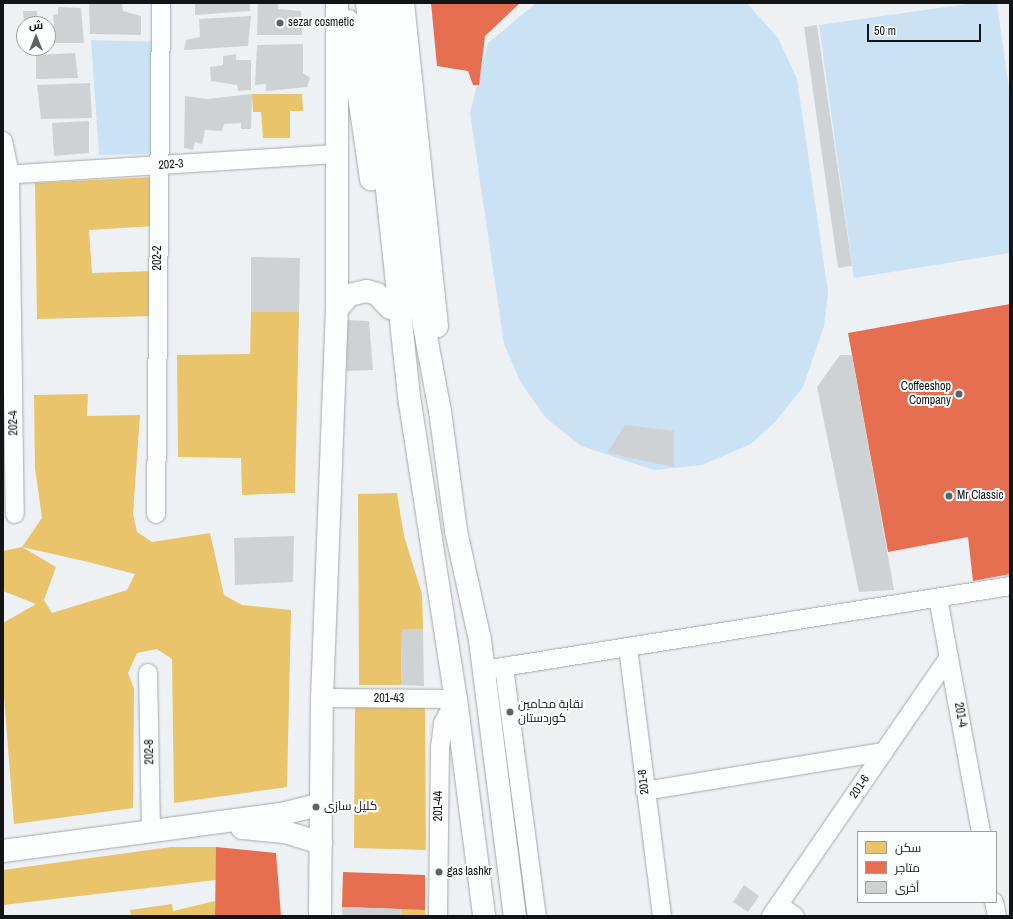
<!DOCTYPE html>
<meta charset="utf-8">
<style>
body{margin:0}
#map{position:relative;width:1013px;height:919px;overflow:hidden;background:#edf1f4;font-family:"Archivo Narrow",Cairo,sans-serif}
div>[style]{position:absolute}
.green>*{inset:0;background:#cae2f4}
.homes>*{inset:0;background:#e9c46a}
.shops>*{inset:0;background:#e76f51}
.building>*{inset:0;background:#cfd2d5}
.roads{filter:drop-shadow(0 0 1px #a6a8aa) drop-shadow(0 0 1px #a6a8aa)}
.street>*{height:18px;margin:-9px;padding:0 9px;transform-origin:9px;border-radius:9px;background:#fcfdfd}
.secondary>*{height:22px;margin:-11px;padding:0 11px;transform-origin:11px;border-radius:11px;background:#fcfdfd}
.dots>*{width:11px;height:11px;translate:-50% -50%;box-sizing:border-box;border:2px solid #fcfdff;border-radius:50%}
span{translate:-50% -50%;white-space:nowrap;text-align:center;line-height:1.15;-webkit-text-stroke:4px #fcfdff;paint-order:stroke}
.poi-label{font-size:12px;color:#121416}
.left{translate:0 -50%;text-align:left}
.right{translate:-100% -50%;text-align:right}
.street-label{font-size:12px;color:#121416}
.frame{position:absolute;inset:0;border:4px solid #121416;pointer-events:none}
.legend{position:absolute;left:857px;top:831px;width:140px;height:72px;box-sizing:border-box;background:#fcfdff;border:1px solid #9ea0a2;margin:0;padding:5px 7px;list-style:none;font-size:12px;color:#121416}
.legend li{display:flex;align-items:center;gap:8px;height:20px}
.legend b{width:20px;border:1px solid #9ea0a2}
.north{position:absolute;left:16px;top:16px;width:40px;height:40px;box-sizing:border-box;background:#fcfdff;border:1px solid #9ea0a2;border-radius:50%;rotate:0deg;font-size:11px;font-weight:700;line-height:16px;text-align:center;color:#121416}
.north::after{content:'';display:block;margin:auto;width:14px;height:18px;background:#5f6164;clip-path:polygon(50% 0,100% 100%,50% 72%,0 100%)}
.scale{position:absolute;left:867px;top:24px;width:114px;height:18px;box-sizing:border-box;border:2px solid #121416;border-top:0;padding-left:5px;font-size:12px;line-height:14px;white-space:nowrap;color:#121416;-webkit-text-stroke:3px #fcfdff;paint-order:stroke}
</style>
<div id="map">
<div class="green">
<i style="clip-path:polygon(536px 3px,747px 3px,778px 38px,797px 79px,828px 292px,824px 326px,803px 387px,775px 422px,751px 444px,702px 465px,654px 470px,581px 446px,546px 418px,521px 383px,504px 344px,470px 113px,488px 43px)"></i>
<i style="clip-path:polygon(974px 3px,997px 3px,1010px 96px,1010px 253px,854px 278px,819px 25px)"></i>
<i style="clip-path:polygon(91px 40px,160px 42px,155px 154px,99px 155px)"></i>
</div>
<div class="homes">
<i style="clip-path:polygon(252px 94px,302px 94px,303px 111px,290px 111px,290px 138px,263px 138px,261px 112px,253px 112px)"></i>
<i style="clip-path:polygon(153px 177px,154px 226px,89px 230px,92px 273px,154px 271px,154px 316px,37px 319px,35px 183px)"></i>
<i style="clip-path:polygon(251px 312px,299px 312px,295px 493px,242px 495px,241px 458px,178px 457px,177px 355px,250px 354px)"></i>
<i style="clip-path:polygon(evenodd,88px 394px,87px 416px,140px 415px,133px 514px,137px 532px,152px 542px,210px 533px,224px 595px,242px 605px,291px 610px,287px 787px,174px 803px,172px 659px,157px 649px,137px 653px,128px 673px,134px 689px,133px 808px,14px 824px,3px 684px,3px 623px,36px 604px,3px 591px,3px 551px,22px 547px,42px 518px,35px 468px,34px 395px,88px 394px,22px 547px,88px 562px,135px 574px,127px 590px,52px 613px,44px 600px,56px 567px,22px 547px)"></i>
<i style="clip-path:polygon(397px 493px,404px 536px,422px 594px,423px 629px,402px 630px,401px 685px,359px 685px,358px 494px)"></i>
<i style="clip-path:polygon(355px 704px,425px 706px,426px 850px,354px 848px)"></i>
<i style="clip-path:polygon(171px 847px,216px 847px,216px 880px,3px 905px,3px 870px)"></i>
<i style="clip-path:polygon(215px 901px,215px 916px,131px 916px,130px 910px,172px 904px,173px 911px)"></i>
<i style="clip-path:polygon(402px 909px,425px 910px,426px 916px,402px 916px)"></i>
</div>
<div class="shops">
<i style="clip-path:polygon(431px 3px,520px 3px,485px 36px,479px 85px,473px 85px,468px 71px,437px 66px)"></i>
<i style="clip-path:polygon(1010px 304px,1010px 574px,973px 581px,968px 537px,888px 552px,848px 333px)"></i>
<i style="clip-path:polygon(216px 847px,276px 853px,281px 916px,215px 916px)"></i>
<i style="clip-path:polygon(343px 872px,425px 875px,425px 910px,342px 907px)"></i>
</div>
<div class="building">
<i style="clip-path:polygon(89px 3px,122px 3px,123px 11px,141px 16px,141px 35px,90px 34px)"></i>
<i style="clip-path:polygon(195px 3px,250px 3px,250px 11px,195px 15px)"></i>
<i style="clip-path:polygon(258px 3px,278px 3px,278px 9px,301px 11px,302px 35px,257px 35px)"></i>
<i style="clip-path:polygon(58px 7px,81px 8px,84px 43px,48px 43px,48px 26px,54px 26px,53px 15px,58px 14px)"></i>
<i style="clip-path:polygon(23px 11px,37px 11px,38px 24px,24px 24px)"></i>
<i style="clip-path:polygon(251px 16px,248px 46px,184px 50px,186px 40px,200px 37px,199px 19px)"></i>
<i style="clip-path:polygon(817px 25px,852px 266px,838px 268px,804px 27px)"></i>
<i style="clip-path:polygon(303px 44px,303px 73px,310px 78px,307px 87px,266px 91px,266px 84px,255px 85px,257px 45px)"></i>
<i style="clip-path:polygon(75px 53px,78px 78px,36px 79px,36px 55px)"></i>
<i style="clip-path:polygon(236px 54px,236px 60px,251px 60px,251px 90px,238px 91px,237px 85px,211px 81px,210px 67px,223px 65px,223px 56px)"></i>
<i style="clip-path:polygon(90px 83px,92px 118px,41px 119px,37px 85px)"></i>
<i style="clip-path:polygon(252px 94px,251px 129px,241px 129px,241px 123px,224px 124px,222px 131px,205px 130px,202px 144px,195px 142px,193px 150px,184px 148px,185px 96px,207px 99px)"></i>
<i style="clip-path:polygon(89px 121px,89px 153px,54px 156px,52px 123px)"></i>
<i style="clip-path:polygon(251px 257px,300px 258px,299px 312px,251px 312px)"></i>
<i style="clip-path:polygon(345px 320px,369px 321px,373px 370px,347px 371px)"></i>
<i style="clip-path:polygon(840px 355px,852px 355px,894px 590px,859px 592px,817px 387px)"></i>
<i style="clip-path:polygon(625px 425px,674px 431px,674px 467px,607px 453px)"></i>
<i style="clip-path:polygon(294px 536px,293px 582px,235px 585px,234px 538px)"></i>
<i style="clip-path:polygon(423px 629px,424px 686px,401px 685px,402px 630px)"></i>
<i style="clip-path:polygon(744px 885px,759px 896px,748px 912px,733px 902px)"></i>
<i style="clip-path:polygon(342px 907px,402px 909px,402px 916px,342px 916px)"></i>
</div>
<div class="roads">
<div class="street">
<i style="left:3px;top:141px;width:35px;rotate:78deg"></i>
<i style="left:10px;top:175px;width:339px;rotate:89.2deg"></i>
<i style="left:3px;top:175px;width:336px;rotate:-3.6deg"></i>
<i style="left:156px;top:514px;width:511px;rotate:-89.44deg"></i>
<i style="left:938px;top:598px;width:238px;rotate:79.6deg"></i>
<i style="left:628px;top:647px;width:271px;rotate:82.8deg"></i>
<i style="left:504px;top:667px;width:251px;rotate:82.5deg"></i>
<i style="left:484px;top:670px;width:533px;rotate:-9.07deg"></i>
<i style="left:148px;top:673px;width:158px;rotate:88.9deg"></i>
<i style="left:322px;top:698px;width:134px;rotate:0.4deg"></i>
<i style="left:456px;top:699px;width:27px;rotate:118deg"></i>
<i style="left:443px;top:723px;width:24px;rotate:97deg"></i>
<i style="left:440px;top:747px;width:169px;rotate:90.7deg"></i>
<i style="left:645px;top:791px;width:242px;rotate:-9.3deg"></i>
<i style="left:994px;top:902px;width:14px;rotate:78deg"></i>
<i style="left:779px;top:905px;width:19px;rotate:35deg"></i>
<i style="left:771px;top:916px;width:314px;rotate:-55.5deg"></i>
</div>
<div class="secondary">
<i style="left:367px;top:3px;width:402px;rotate:83.9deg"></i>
<i style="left:410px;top:403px;width:300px;rotate:81.2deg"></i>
<i style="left:456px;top:699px;width:219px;rotate:82.6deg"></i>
<i style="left:385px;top:3px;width:265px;rotate:83.9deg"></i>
<i style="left:413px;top:267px;width:147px;rotate:79.4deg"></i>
<i style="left:440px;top:411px;width:121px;rotate:82.4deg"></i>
<i style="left:456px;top:531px;width:112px;rotate:77.6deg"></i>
<i style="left:480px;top:640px;width:278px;rotate:82.8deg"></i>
<i style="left:403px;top:3px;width:325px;rotate:84deg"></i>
<i style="left:348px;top:21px;width:160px;rotate:81.7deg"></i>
<i style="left:337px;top:309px;width:18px;rotate:-49deg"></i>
<i style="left:349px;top:295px;width:18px;rotate:-13deg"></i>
<i style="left:367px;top:291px;width:10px;rotate:17deg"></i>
<i style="left:377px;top:294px;width:19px;rotate:47deg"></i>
<i style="left:242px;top:828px;width:43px;rotate:5.3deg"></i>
<i style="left:285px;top:832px;width:38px;rotate:17deg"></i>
<i style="left:3px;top:851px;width:286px;rotate:-7.6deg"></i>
<i style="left:286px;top:813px;width:36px;rotate:-14deg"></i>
<i style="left:320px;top:916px;width:218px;rotate:-89.5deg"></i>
<i style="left:322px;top:698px;width:389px;rotate:-87.8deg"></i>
<i style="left:337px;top:309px;width:306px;rotate:-90deg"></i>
</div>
</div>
<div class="dots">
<i style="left:280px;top:23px;background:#5f6164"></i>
<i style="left:959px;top:394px;background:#5f6164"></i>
<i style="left:949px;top:496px;background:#5f6164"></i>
<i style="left:510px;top:712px;background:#5f6164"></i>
<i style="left:316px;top:807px;background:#5f6164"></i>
<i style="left:439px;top:872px;background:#5f6164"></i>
</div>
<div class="poi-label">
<span class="left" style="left:288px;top:23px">sezar cosmetic</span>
<span class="right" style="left:951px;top:394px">Coffeeshop<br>Company</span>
<span class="left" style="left:957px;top:496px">Mr Classic</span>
<span class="left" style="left:518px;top:712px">نقابة محامين<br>كوردستان</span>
<span class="left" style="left:324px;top:807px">کلیل سازی</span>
<span class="left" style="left:447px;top:872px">gas lashkr</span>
</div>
<div class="street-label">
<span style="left:171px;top:165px;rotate:-4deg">202-3</span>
<span style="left:158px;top:258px;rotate:-90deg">202-2</span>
<span style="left:14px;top:423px;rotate:-91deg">202-4</span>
<span style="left:389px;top:699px">201-43</span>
<span style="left:960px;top:715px;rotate:80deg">201-4</span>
<span style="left:150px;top:752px;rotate:-91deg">202-8</span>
<span style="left:644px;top:782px;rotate:-97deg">201-8</span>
<span style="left:860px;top:787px;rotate:-56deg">201-6</span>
<span style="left:439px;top:806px;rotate:-90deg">201-44</span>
</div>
<div class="frame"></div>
<ul class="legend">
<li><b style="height:11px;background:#e9c46a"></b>سكن</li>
<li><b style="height:11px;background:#e76f51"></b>متاجر</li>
<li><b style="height:11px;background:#cfd2d5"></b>أخرى</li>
</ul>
<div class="north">ش</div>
<div class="scale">50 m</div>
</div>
